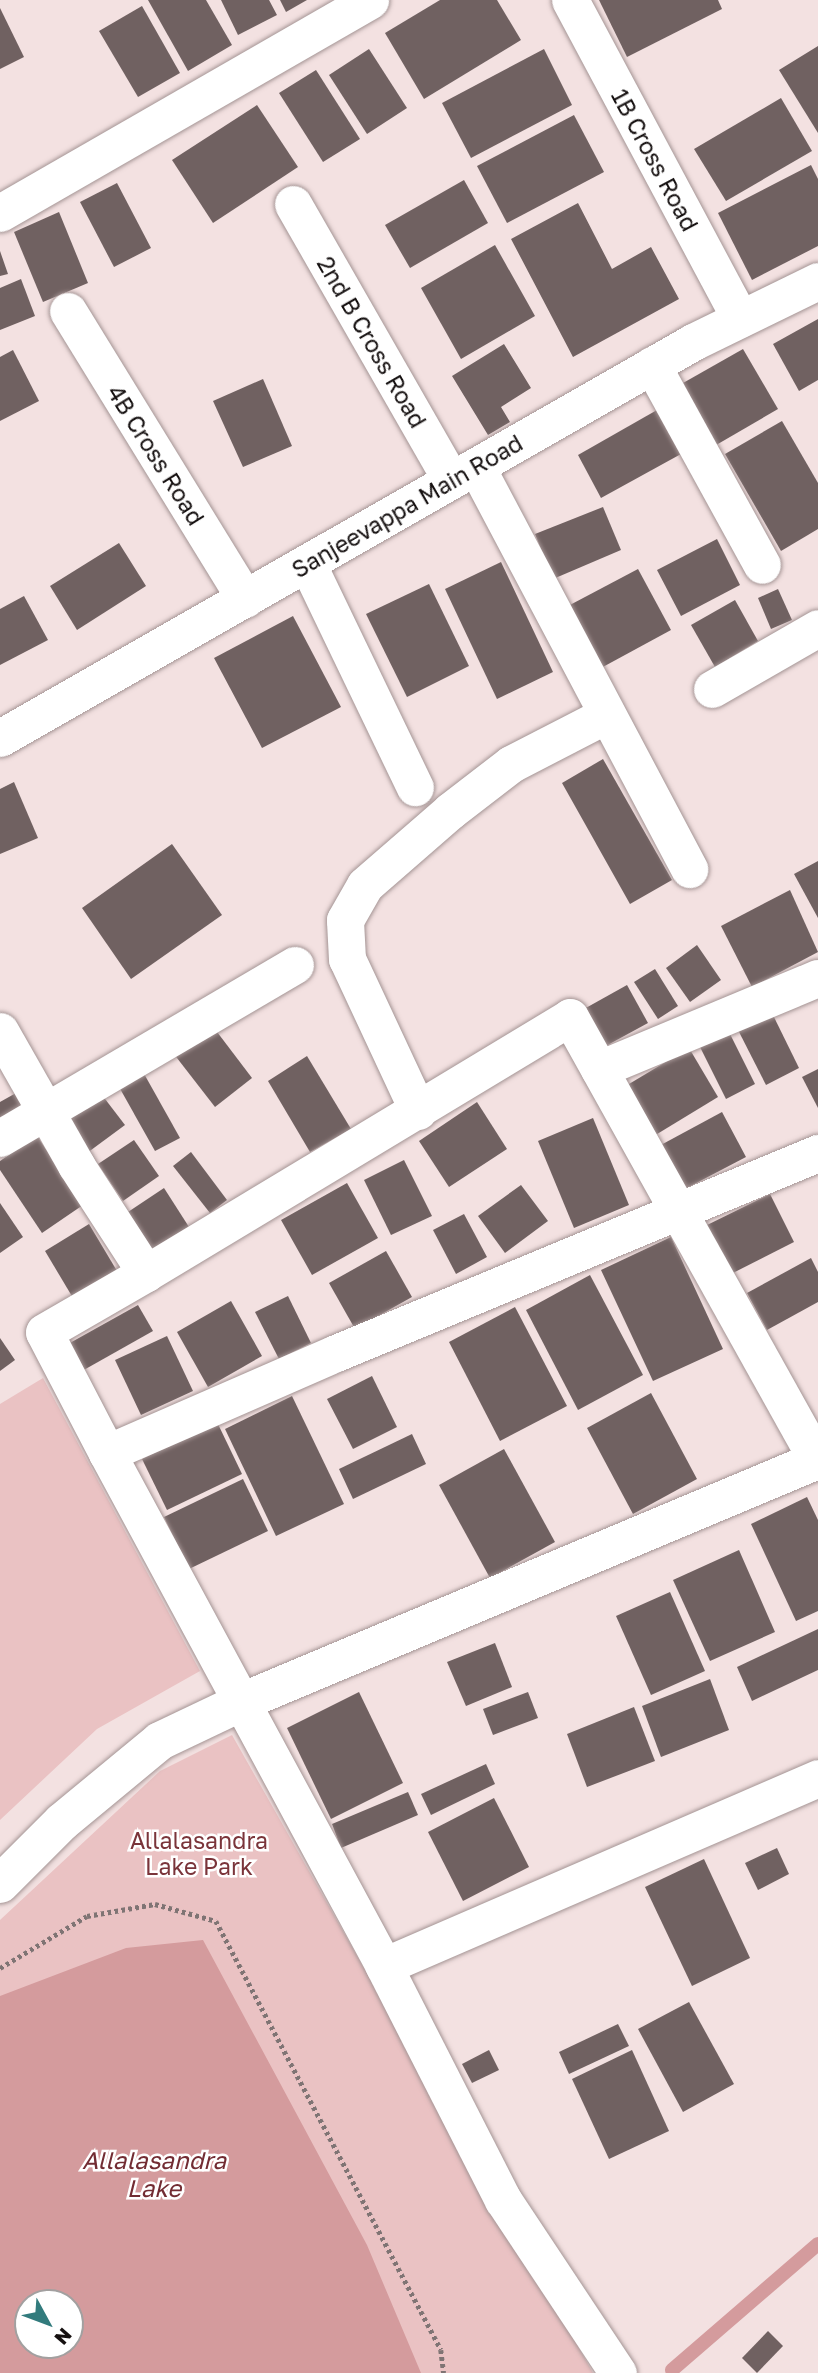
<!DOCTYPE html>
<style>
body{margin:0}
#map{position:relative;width:818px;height:2373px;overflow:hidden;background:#f3e1e1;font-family:"Golos Text",sans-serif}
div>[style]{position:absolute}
.green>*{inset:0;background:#eac2c3}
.water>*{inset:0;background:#d49b9d}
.stream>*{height:14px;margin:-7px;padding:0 7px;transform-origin:7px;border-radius:7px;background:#d49b9d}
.building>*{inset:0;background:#706161}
.path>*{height:4.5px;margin-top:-2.25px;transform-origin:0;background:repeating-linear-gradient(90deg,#7f7474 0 3.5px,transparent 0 7px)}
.roads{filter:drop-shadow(0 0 2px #a49494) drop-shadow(0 0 2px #a49494)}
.minor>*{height:37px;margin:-18.5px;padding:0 18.5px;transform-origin:18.5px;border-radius:18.5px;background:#fff}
.tertiary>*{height:38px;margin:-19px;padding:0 19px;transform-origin:19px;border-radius:19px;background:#fff}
span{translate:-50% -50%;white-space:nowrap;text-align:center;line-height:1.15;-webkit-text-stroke:5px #fff;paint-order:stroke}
.street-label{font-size:23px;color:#161111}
.park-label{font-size:23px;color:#7a343a}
.water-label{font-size:24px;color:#722c33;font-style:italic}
.north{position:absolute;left:14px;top:2289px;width:70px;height:70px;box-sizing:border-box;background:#fff;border:2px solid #a2a0a0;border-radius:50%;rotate:131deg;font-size:19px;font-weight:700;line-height:28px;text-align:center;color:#161111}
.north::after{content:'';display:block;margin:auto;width:24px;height:32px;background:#327b7d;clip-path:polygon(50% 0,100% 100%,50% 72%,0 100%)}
</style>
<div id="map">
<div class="green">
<i style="clip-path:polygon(43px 1378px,200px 1671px,97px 1729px,0 1820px,0 1404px)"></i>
<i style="clip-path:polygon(evenodd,232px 1735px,593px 2373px,0 2373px,0 1920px,160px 1771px,232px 1735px,28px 2303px,70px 2303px,70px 2345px,28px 2345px,28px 2303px)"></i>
</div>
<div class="water">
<i style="clip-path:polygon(evenodd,203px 1940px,367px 2245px,421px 2373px,0 2373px,0 1996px,126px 1948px,203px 1940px,70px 2303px,70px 2345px,28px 2345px,28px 2303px,70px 2303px)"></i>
</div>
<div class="stream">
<i style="left:672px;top:2370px;width:193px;rotate:-40.8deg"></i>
</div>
<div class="building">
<i style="clip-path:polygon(148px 0,206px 0,232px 45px,188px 71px)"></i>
<i style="clip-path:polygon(221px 0,269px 0,277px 15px,238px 35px)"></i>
<i style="clip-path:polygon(280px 0,307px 0,286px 12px)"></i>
<i style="clip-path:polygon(440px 0,497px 0,521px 40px,424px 99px,385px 33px)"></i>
<i style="clip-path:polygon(599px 0,718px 0,722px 9px,627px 57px)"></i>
<i style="clip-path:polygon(142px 6px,180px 73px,138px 97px,99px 31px)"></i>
<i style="clip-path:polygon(0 8px,24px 57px,0 69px)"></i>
<i style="clip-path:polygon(818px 46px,818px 133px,779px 70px)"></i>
<i style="clip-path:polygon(369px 49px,407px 108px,367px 134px,329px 75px)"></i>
<i style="clip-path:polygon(544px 49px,572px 105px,471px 158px,442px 103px)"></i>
<i style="clip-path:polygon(316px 70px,360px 139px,323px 162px,279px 93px)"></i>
<i style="clip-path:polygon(781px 98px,812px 151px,726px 201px,694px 149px)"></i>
<i style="clip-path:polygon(257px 105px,298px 167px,213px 223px,172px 160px)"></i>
<i style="clip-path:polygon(574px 115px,604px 172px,507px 223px,477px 166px)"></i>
<i style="clip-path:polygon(811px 165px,818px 179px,818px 246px,752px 280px,718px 213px)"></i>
<i style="clip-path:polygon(464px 180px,488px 223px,410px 268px,385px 225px)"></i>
<i style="clip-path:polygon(117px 183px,151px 248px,114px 267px,80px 202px)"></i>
<i style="clip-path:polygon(578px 203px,612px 269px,651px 247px,679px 299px,573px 357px,511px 239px)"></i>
<i style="clip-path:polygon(59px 212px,88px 283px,43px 302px,14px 232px)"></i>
<i style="clip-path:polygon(495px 245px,535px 316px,461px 359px,421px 288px)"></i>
<i style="clip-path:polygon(0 251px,8px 274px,0 276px)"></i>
<i style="clip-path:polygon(21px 279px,35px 316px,0 330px,0 288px)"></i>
<i style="clip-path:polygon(818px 319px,818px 380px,799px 391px,773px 344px)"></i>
<i style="clip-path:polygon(504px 344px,531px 388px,501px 407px,510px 422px,488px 435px,452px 376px)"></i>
<i style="clip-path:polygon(743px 349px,778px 409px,711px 448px,676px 387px)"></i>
<i style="clip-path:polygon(13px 350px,39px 401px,0 421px,0 357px)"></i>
<i style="clip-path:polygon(263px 379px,292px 446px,243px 467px,213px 401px)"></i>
<i style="clip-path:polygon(657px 410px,681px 454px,601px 498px,578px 455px)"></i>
<i style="clip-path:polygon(782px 421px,818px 483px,818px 529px,781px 551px,725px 454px)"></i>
<i style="clip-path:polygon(603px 507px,621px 550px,553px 579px,535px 534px)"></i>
<i style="clip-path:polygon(717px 539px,740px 585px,681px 616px,657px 570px)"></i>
<i style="clip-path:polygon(119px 543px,146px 586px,77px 630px,50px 586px)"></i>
<i style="clip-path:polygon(501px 562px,553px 672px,497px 699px,445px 589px)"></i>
<i style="clip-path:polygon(638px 569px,671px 630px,601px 668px,568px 606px)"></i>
<i style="clip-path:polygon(429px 584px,469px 666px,407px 697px,366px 614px)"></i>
<i style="clip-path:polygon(778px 589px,792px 620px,771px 629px,758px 598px)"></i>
<i style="clip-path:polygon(24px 596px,48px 640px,0 665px,0 609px)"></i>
<i style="clip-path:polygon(735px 600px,758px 641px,715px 667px,691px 625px)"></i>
<i style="clip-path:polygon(293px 616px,341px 707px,262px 748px,214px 658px)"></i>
<i style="clip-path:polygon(603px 759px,672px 880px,630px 904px,562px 783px)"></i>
<i style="clip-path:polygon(14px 782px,38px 838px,0 854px,0 789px)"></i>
<i style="clip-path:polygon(172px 844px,222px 915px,131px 979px,82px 908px)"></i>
<i style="clip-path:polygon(818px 861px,818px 918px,794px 874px)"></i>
<i style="clip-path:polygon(790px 890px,818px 952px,752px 987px,721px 926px)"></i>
<i style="clip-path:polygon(697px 945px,721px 980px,690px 1002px,666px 968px)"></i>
<i style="clip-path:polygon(655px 969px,678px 1006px,658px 1019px,634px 982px)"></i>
<i style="clip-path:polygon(627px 985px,648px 1023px,604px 1047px,584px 1009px)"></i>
<i style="clip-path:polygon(771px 1011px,799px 1068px,766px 1085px,737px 1028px)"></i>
<i style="clip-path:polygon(208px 1020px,252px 1078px,215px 1107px,170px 1049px)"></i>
<i style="clip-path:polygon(729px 1032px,755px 1084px,726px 1099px,700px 1047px)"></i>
<i style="clip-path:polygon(689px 1048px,718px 1097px,644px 1142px,614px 1093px)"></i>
<i style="clip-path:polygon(307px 1056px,351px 1129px,310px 1152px,268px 1081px)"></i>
<i style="clip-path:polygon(138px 1063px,180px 1138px,155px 1151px,114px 1078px)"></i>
<i style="clip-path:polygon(818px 1069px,818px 1108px,802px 1077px)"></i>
<i style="clip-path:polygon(16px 1093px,30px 1117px,0 1135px,0 1102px)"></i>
<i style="clip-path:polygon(102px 1095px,125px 1125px,83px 1156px,60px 1126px)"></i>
<i style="clip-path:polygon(477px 1102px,507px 1149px,449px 1187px,419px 1141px)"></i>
<i style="clip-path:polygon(722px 1112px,746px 1157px,683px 1190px,659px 1146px)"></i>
<i style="clip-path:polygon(593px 1118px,629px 1205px,574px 1228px,538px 1141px)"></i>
<i style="clip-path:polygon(37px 1136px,83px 1205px,42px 1233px,0 1170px,0 1161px)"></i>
<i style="clip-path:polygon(134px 1140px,159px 1176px,123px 1201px,98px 1164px)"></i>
<i style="clip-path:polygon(191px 1152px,227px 1200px,210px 1213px,173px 1166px)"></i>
<i style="clip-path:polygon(404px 1160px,432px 1216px,391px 1235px,364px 1180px)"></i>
<i style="clip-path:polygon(347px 1183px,378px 1238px,312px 1275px,281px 1220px)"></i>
<i style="clip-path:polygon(521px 1185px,548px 1221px,505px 1253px,478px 1216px)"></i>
<i style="clip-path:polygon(164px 1188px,189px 1227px,152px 1251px,128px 1212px)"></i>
<i style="clip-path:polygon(770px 1194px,794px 1242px,727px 1276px,703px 1227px)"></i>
<i style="clip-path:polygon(0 1203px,23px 1237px,0 1253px)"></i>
<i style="clip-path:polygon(464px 1214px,487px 1257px,456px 1274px,433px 1230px)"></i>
<i style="clip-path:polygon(89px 1224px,123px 1281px,79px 1308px,45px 1251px)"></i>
<i style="clip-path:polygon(671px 1237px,723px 1349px,653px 1381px,601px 1270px)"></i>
<i style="clip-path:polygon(386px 1251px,412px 1297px,355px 1329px,329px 1283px)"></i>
<i style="clip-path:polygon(811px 1258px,818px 1272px,818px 1302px,767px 1330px,747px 1293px)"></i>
<i style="clip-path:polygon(590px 1275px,643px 1375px,578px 1410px,526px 1310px)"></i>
<i style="clip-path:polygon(288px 1296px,311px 1343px,279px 1359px,255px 1312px)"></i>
<i style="clip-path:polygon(231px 1301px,262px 1356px,208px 1387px,177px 1332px)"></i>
<i style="clip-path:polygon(138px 1305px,153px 1331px,82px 1371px,68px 1344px)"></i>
<i style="clip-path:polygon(515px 1307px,567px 1406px,500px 1441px,449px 1342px)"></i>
<i style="clip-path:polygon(167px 1336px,193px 1391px,141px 1415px,115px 1360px)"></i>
<i style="clip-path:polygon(0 1338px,15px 1360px,0 1371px)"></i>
<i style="clip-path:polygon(372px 1376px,397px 1427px,353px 1449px,327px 1399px)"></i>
<i style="clip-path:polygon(651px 1393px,697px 1479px,633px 1514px,587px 1428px)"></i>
<i style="clip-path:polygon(292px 1396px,344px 1504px,276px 1536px,225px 1429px)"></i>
<i style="clip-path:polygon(217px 1422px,242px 1474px,167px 1510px,142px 1459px)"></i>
<i style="clip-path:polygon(412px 1434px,426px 1464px,353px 1499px,339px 1469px)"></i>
<i style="clip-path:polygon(504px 1449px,555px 1542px,490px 1578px,439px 1485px)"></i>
<i style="clip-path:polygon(243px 1479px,268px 1531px,189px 1569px,164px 1517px)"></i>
<i style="clip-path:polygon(807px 1497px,818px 1520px,818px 1611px,796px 1621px,751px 1524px)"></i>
<i style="clip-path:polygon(739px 1550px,775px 1632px,710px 1661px,673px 1580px)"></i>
<i style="clip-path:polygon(670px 1592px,705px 1671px,651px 1695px,616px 1616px)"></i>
<i style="clip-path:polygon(818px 1629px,818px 1670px,752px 1701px,737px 1667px)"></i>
<i style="clip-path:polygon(495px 1643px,512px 1687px,466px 1706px,447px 1662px)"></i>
<i style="clip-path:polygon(710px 1679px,729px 1730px,661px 1757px,642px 1706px)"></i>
<i style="clip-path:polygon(359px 1692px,403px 1783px,331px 1819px,287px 1728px)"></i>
<i style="clip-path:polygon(528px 1692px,538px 1718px,493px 1735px,483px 1709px)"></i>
<i style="clip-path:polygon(634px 1707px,655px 1761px,587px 1787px,567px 1734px)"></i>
<i style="clip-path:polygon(486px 1764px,495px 1784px,431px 1815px,421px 1794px)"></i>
<i style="clip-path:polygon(408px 1792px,418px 1815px,341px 1848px,332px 1824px)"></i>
<i style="clip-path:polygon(494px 1798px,529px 1867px,463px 1901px,428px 1832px)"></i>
<i style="clip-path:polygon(777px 1848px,789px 1874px,758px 1890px,745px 1863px)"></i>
<i style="clip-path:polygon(704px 1859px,750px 1958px,692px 1986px,645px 1887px)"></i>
<i style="clip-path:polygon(689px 2002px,734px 2084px,683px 2112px,638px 2029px)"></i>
<i style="clip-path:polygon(618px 2024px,629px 2046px,569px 2074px,559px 2052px)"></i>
<i style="clip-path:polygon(489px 2050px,499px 2070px,472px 2083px,462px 2064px)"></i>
<i style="clip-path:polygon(632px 2050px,669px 2131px,609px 2159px,572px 2079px)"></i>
<i style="clip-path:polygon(768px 2331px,783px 2346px,757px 2373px,742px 2358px)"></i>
</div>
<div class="path">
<i style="left:0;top:1968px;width:101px;rotate:-30.9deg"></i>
<i style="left:87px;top:1916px;width:69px;rotate:-10deg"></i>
<i style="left:155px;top:1904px;width:63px;rotate:15.6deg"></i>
<i style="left:216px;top:1921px;width:484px;rotate:62.3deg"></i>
<i style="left:441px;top:2350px;width:23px;rotate:83deg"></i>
</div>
<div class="roads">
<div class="minor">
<i style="left:570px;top:0;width:361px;rotate:61.9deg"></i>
<i style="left:293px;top:204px;width:318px;rotate:60.2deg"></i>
<i style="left:0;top:213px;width:427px;rotate:-29.9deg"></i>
<i style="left:68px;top:311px;width:338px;rotate:58.4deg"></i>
<i style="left:652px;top:365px;width:228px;rotate:61.2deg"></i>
<i style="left:477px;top:468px;width:454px;rotate:62.1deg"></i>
<i style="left:307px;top:563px;width:249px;rotate:64.3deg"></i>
<i style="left:712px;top:689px;width:122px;rotate:-29.9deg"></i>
<i style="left:0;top:738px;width:798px;rotate:-29.74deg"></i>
<i style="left:693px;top:342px;width:139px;rotate:-26deg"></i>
<i style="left:0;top:1031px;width:154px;rotate:60.4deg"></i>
<i style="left:76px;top:1165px;width:129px;rotate:57.1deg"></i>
<i style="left:146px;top:1273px;width:495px;rotate:-31.1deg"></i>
<i style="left:570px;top:1017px;width:509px;rotate:60.87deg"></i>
<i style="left:599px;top:1069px;width:237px;rotate:-22.6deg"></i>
<i style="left:418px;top:1111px;width:168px;rotate:-115deg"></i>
<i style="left:347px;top:959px;width:39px;rotate:-93deg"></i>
<i style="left:345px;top:920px;width:40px;rotate:-60.3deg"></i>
<i style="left:365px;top:885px;width:113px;rotate:-41deg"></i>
<i style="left:450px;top:811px;width:77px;rotate:-37.6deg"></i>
<i style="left:511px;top:764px;width:105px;rotate:-27.3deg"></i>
<i style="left:0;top:1138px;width:342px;rotate:-30.4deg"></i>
<i style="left:107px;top:1453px;width:136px;rotate:-117.5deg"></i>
<i style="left:44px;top:1332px;width:118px;rotate:-30deg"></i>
<i style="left:384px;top:1966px;width:473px;rotate:-23.4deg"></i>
<i style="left:618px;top:2373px;width:208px;rotate:-123.6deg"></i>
<i style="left:503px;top:2200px;width:263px;rotate:-117deg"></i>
<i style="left:384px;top:1966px;width:583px;rotate:-118.37deg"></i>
<i style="left:107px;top:1453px;width:250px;rotate:-23.6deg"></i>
<i style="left:336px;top:1353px;width:522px;rotate:-22.54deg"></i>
</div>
<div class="tertiary">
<i style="left:0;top:1884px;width:88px;rotate:-45deg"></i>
<i style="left:62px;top:1822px;width:127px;rotate:-39.6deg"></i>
<i style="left:160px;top:1741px;width:93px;rotate:-25.5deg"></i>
<i style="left:244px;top:1701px;width:623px;rotate:-22.78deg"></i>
</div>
</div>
<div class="street-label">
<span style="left:655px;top:160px;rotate:62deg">1B Cross Road</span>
<span style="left:372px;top:342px;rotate:60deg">2nd B Cross Road</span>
<span style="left:156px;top:455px;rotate:58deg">4B Cross Road</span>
<span style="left:407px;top:506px;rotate:-30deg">Sanjeevappa Main Road</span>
</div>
<div class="park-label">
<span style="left:199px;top:1853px">Allalasandra<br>Lake Park</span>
</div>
<div class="water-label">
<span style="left:154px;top:2174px">Allalasandra<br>Lake</span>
</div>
<div class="north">N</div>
</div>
